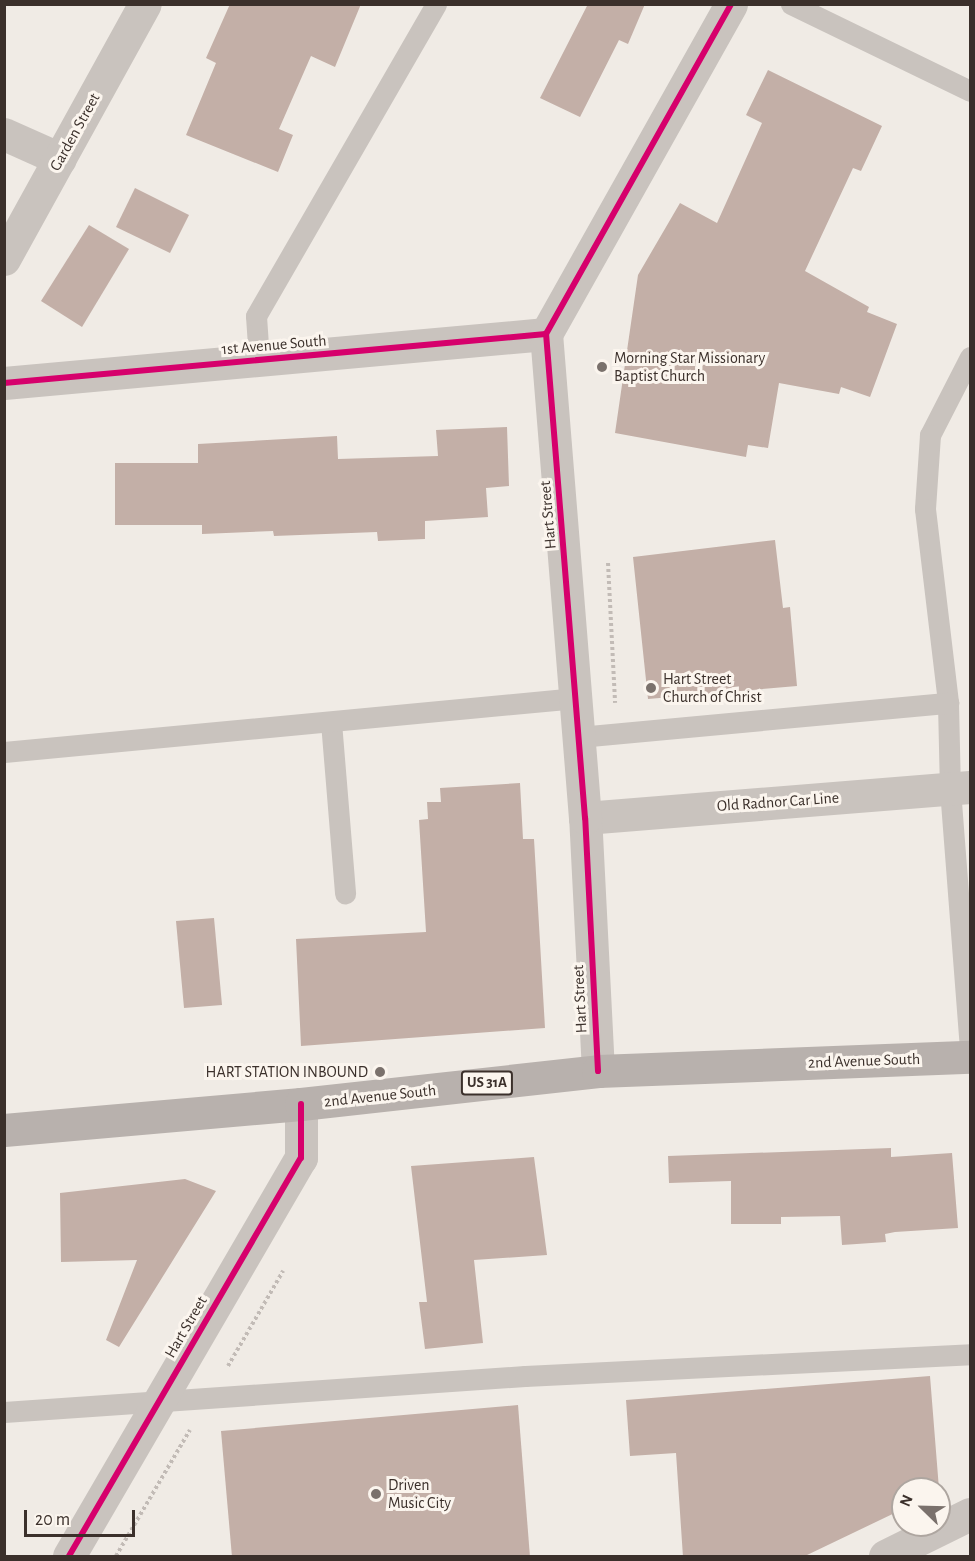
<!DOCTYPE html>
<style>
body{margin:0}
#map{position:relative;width:975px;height:1561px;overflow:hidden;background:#f0ebe5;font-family:"Alegreya Sans",sans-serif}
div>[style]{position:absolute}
.building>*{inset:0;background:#c3afa7}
.path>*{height:4px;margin-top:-2px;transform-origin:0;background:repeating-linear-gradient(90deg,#c2bbb6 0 3px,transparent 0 6px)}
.lane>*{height:21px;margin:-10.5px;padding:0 10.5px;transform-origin:10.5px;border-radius:10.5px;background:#c9c3be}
.street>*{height:33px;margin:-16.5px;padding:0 16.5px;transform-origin:16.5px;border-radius:16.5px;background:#c9c3be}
.primary>*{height:33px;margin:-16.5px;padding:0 16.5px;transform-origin:16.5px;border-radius:16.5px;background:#b8b1ad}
.cycleway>*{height:6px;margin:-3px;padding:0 3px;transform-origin:3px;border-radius:3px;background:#d6006c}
.dots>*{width:16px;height:16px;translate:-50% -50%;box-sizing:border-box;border:3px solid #fbf5ee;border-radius:50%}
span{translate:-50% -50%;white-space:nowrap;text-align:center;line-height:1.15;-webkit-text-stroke:6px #fbf5ee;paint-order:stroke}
.shield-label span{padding:2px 4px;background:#fbf5ee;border:2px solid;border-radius:4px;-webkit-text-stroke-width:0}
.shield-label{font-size:15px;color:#3b302b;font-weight:700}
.street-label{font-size:16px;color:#3b302b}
.poi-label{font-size:16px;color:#3b302b}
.left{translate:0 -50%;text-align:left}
.right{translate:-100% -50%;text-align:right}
.frame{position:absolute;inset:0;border:6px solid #3b302b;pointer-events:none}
.north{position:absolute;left:891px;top:1477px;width:60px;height:60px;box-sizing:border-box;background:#fbf5ee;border:2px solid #aea6a0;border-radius:50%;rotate:293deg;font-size:16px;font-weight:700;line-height:24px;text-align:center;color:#3b302b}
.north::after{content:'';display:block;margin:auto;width:21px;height:27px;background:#7a716c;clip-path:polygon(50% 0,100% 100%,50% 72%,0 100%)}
.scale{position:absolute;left:24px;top:1510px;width:111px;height:27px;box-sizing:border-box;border:3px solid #3b302b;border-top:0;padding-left:8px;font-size:18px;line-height:21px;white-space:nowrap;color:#3b302b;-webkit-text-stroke:4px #fbf5ee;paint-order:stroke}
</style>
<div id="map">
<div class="building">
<i style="clip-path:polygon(230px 4px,361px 4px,335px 67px,311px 56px,279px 129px,293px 135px,278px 172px,186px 135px,216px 63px,206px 58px)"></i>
<i style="clip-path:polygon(588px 4px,645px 4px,628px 44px,619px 40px,580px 117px,540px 98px)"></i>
<i style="clip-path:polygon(768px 70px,882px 126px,861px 171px,853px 168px,805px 271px,869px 307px,867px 312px,897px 324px,870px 397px,841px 387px,839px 394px,779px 383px,768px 448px,748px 445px,746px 457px,615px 433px,638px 275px,680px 203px,717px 223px,762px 123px,746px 115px)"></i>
<i style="clip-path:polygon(135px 188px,189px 215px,170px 253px,116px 227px)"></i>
<i style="clip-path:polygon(89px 225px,129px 249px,82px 327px,41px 301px)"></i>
<i style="clip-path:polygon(507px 427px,509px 486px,486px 488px,488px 517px,425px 521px,425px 539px,378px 541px,377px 532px,274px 536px,273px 531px,202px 534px,202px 525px,115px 525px,115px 463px,198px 463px,198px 444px,337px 436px,338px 459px,438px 456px,436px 430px)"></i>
<i style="clip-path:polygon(775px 540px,783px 608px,790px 607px,797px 686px,648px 699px,633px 557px)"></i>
<i style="clip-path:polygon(520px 783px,523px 839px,534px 839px,545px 1028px,301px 1046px,296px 939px,426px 932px,419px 820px,428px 819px,427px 802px,441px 802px,440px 788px)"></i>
<i style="clip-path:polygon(214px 918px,222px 1005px,184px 1008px,176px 921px)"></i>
<i style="clip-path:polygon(891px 1148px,891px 1157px,952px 1153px,958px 1228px,895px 1232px,885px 1234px,886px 1242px,842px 1245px,840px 1216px,781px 1217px,781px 1224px,731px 1224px,731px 1181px,669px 1183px,668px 1156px)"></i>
<i style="clip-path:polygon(534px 1157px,547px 1255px,474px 1260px,483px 1343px,425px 1349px,419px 1302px,427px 1302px,411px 1166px)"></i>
<i style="clip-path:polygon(185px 1179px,216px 1191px,119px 1347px,106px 1340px,137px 1260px,61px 1262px,60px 1193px)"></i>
<i style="clip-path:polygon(930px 1376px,939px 1489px,903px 1489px,903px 1509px,805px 1556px,683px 1557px,676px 1453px,630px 1456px,626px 1400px)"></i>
<i style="clip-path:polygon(518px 1405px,530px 1557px,232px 1557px,221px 1431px)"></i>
</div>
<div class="path">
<i style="left:608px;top:563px;width:140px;rotate:87.1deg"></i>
<i style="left:228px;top:1366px;width:110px;rotate:-59.9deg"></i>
<i style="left:116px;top:1556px;width:146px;rotate:-59.6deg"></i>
</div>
<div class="lane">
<i style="left:791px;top:4px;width:199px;rotate:25.9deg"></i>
<i style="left:970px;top:357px;width:88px;rotate:117.1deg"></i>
<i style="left:930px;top:435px;width:74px;rotate:93.9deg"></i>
<i style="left:925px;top:509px;width:195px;rotate:83.2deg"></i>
<i style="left:948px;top:703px;width:86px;rotate:88.7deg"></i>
<i style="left:950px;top:789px;width:263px;rotate:85.6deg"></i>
<i style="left:259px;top:360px;width:44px;rotate:-93.9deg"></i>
<i style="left:256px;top:316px;width:360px;rotate:-60deg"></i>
<i style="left:331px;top:722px;width:172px;rotate:85.3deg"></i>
<i style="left:579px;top:737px;width:371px;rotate:-5.3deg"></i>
<i style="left:4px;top:752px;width:575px;rotate:-5.39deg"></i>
<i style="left:4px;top:1412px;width:522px;rotate:-3.95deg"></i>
<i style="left:525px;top:1376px;width:446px;rotate:-2.8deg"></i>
</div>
<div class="street">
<i style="left:4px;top:134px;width:61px;rotate:24.1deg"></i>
<i style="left:4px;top:259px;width:291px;rotate:-61.1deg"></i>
<i style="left:4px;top:383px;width:544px;rotate:-5.17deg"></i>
<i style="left:585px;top:818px;width:386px;rotate:-4.6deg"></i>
<i style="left:598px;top:1071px;width:253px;rotate:-92.9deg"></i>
<i style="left:585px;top:818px;width:486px;rotate:-94.6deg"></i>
<i style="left:546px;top:334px;width:378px;rotate:-60.7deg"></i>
<i style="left:69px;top:1556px;width:461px;rotate:-59.8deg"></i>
<i style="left:301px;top:1158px;width:54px;rotate:-90deg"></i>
<i style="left:885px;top:1556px;width:95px;rotate:-26.3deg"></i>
</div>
<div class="primary">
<i style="left:4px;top:1130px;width:298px;rotate:-5deg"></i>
<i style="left:301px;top:1104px;width:299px;rotate:-6.3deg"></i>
<i style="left:598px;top:1071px;width:372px;rotate:-2.2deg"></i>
</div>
<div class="cycleway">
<i style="left:4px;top:383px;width:544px;rotate:-5.17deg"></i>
<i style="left:598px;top:1071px;width:253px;rotate:-92.9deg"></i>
<i style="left:585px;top:818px;width:486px;rotate:-94.6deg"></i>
<i style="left:546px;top:334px;width:378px;rotate:-60.7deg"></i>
<i style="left:69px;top:1556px;width:461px;rotate:-59.8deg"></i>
<i style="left:301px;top:1158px;width:54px;rotate:-90deg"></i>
</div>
<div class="dots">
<i style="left:602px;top:367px;background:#7a716c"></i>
<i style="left:651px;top:688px;background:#7a716c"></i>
<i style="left:380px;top:1072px;background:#7a716c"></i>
<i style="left:376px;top:1494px;background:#7a716c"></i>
</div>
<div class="shield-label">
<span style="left:487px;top:1083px">US 31A</span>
</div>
<div class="street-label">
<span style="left:75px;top:132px;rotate:-61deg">Garden Street</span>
<span style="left:274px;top:345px;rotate:-5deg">1st Avenue South</span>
<span style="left:548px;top:515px;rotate:-95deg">Hart Street</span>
<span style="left:778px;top:802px;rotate:-4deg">Old Radnor Car Line</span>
<span style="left:580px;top:999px;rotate:-93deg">Hart Street</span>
<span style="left:864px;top:1061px;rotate:-2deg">2nd Avenue South</span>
<span style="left:380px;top:1096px;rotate:-6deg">2nd Avenue South</span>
<span style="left:186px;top:1327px;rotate:-60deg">Hart Street</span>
</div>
<div class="poi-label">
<span class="left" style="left:614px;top:367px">Morning Star Missionary<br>Baptist Church</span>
<span class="left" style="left:663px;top:688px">Hart Street<br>Church of Christ</span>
<span class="right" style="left:368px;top:1072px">HART STATION INBOUND</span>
<span class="left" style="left:388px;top:1494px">Driven<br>Music City</span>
</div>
<div class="frame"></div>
<div class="north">N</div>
<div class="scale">20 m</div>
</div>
